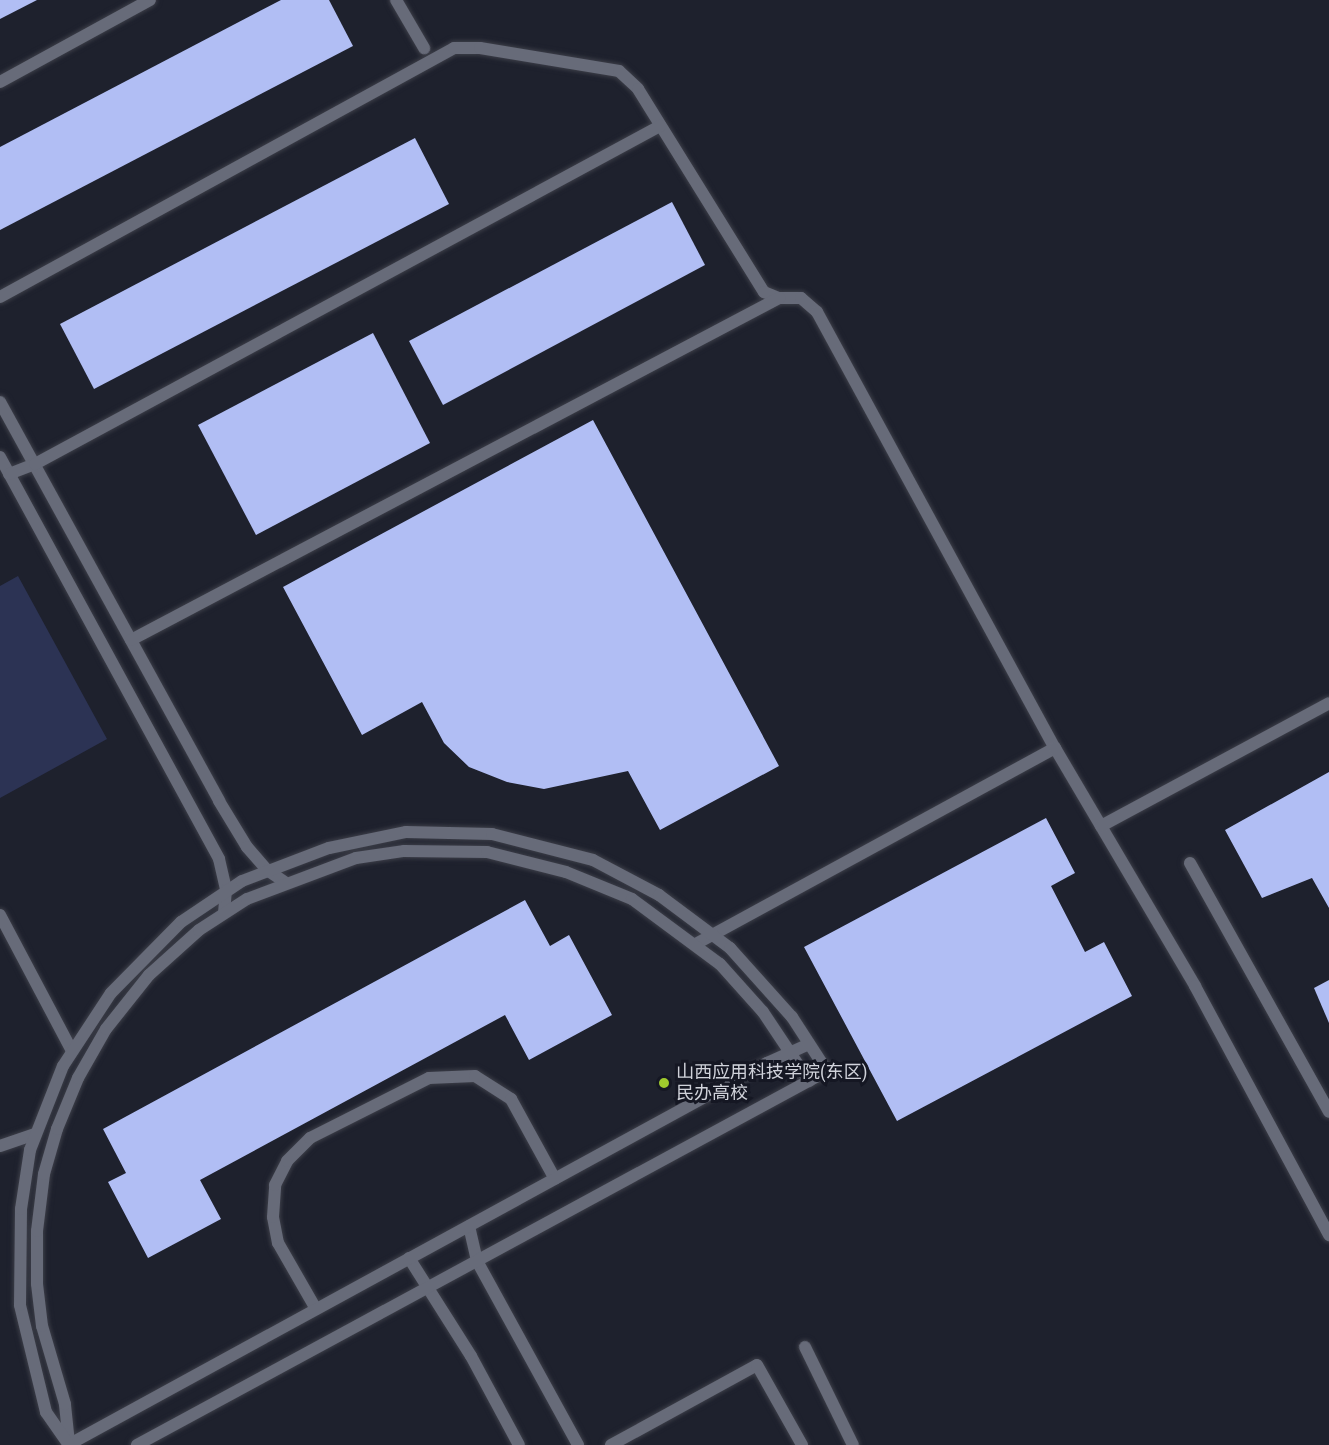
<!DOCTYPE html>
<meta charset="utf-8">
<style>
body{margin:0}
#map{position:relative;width:1329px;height:1445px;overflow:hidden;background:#1e212d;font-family:"Roboto Condensed","Noto Sans SC",sans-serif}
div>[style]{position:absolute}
.green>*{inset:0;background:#2c3354}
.building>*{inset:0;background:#b1bef4}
.roads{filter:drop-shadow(0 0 2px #3c3e48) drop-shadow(0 0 2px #3c3e48)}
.service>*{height:12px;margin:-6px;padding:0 6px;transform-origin:6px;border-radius:6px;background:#676b79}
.dots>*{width:16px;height:16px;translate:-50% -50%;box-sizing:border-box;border:3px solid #151723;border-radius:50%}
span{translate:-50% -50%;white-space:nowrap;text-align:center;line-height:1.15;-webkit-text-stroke:6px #151723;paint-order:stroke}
.poi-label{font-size:18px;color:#d0d2da}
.left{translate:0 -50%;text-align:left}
</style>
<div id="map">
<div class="green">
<i style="clip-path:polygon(18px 576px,107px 739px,0 798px,0 586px)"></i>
</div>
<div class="building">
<i style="clip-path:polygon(0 0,37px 0,0 19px)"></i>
<i style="clip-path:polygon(281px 0,329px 0,353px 46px,0 230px,0 147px)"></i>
<i style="clip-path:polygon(415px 138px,449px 204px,94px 389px,60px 324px)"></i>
<i style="clip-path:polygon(672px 202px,705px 265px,443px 405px,409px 341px)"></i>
<i style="clip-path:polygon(373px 333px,430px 443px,256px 535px,198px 425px)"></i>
<i style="clip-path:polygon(593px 420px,779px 766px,660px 830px,628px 771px,544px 789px,507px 782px,469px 767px,444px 743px,422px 702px,362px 735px,283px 587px)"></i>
<i style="clip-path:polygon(1329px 772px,1329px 908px,1312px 878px,1262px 898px,1225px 830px)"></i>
<i style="clip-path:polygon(1046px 818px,1075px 873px,1051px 886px,1085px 952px,1104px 942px,1132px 996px,897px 1121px,804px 947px)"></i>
<i style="clip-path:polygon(525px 900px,550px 946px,569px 935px,612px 1015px,529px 1060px,505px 1015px,200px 1180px,221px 1219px,148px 1258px,108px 1182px,126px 1173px,103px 1129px)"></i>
<i style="clip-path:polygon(1329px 980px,1329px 1023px,1314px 988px)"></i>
</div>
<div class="roads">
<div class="service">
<i style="left:396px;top:0;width:56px;rotate:59.7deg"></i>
<i style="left:0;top:82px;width:171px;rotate:-28.7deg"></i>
<i style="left:0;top:297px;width:518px;rotate:-28.74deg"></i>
<i style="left:454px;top:48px;width:26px"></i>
<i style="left:480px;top:48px;width:141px;rotate:9.4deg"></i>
<i style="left:619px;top:71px;width:26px;rotate:43deg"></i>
<i style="left:638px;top:89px;width:239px;rotate:58.2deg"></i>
<i style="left:764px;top:292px;width:16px;rotate:22deg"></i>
<i style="left:779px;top:298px;width:22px"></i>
<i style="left:801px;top:298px;width:21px;rotate:41deg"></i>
<i style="left:817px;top:312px;width:497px;rotate:61.4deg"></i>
<i style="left:1055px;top:748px;width:409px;rotate:151.4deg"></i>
<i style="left:0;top:402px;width:455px;rotate:61.2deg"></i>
<i style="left:219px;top:801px;width:54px;rotate:58.7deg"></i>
<i style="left:247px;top:847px;width:30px;rotate:49deg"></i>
<i style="left:267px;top:870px;width:23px;rotate:34deg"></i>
<i style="left:0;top:457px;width:458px;rotate:61.4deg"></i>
<i style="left:219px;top:859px;width:32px;rotate:77deg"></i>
<i style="left:226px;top:890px;width:23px;rotate:95deg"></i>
<i style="left:9px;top:474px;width:28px;rotate:-21deg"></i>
<i style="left:35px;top:464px;width:711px;rotate:-28.4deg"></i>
<i style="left:131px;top:640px;width:733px;rotate:-27.82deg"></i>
<i style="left:1055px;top:748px;width:276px;rotate:59.5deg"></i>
<i style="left:1195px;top:986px;width:283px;rotate:61.7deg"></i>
<i style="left:1101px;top:826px;width:259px;rotate:-28.3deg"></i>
<i style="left:1190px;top:863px;width:285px;rotate:60.8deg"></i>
<i style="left:0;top:915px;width:154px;rotate:62.1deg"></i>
<i style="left:0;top:1146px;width:37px;rotate:-19deg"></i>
<i style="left:469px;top:1226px;width:36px;rotate:77deg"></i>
<i style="left:477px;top:1261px;width:210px;rotate:61.2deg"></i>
<i style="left:409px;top:1258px;width:116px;rotate:57.7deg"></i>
<i style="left:471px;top:1356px;width:101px;rotate:61.7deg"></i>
<i style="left:316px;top:1309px;width:76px;rotate:-119.9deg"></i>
<i style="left:278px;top:1243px;width:26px;rotate:-101deg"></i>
<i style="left:273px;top:1217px;width:32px;rotate:-86deg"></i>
<i style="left:275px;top:1185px;width:27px;rotate:-63deg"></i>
<i style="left:287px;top:1161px;width:33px;rotate:-45deg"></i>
<i style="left:310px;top:1138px;width:133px;rotate:-26.8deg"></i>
<i style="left:429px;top:1078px;width:46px;rotate:-2.5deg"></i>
<i style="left:475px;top:1076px;width:43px;rotate:32.6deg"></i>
<i style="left:511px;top:1099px;width:91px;rotate:61.2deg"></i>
<i style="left:805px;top:1347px;width:109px;rotate:63.9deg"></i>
<i style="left:69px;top:1443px;width:39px;rotate:-96deg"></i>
<i style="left:65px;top:1404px;width:81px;rotate:-106.4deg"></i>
<i style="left:42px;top:1326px;width:42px;rotate:-96.8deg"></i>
<i style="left:37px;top:1284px;width:53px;rotate:-90deg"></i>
<i style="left:37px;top:1231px;width:57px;rotate:-83deg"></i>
<i style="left:44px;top:1174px;width:47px;rotate:-73.9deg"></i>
<i style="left:57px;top:1129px;width:55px;rotate:-67.6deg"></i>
<i style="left:78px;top:1078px;width:56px;rotate:-60.3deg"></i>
<i style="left:106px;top:1029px;width:69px;rotate:-51.5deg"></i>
<i style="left:149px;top:975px;width:67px;rotate:-42deg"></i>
<i style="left:199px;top:930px;width:57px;rotate:-32.9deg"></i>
<i style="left:247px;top:899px;width:116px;rotate:-20.6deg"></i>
<i style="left:356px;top:858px;width:49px;rotate:-8.3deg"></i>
<i style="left:404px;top:851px;width:83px;rotate:0.7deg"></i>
<i style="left:487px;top:852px;width:81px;rotate:14.2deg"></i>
<i style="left:566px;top:872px;width:71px;rotate:22.2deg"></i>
<i style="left:632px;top:899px;width:109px;rotate:36.5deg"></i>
<i style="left:720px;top:964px;width:64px;rotate:48.1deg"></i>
<i style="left:763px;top:1012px;width:83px;rotate:56.3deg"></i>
<i style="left:68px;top:1445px;width:797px;rotate:-28.66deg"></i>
<i style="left:767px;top:1063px;width:46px;rotate:-24.3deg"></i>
<i style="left:69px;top:1445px;width:40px;rotate:-124.9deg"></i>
<i style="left:46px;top:1412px;width:110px;rotate:-103.7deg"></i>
<i style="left:20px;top:1305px;width:96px;rotate:-89.4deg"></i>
<i style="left:21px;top:1209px;width:60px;rotate:-81.3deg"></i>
<i style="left:30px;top:1150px;width:90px;rotate:-68.6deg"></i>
<i style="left:63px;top:1066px;width:87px;rotate:-56.7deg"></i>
<i style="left:111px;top:993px;width:100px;rotate:-45.4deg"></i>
<i style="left:181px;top:922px;width:73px;rotate:-33.9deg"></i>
<i style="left:242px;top:881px;width:93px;rotate:-20.8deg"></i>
<i style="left:329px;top:848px;width:79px;rotate:-11.7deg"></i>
<i style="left:406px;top:832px;width:86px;rotate:1.3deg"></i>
<i style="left:492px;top:834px;width:104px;rotate:14.4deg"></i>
<i style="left:593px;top:860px;width:75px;rotate:27.9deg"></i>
<i style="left:659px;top:895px;width:89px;rotate:36.7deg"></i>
<i style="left:730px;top:948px;width:93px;rotate:48.1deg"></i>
<i style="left:792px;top:1017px;width:64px;rotate:57.1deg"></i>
<i style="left:827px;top:1071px;width:785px;rotate:151.54deg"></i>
<i style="left:611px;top:1445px;width:166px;rotate:-28.7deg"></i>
<i style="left:757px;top:1365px;width:92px;rotate:60.6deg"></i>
</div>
</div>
<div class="dots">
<i style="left:664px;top:1083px;background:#9fca2d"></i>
</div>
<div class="poi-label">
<span class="left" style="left:676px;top:1083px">山西应用科技学院(东区)<br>民办高校</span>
</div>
</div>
